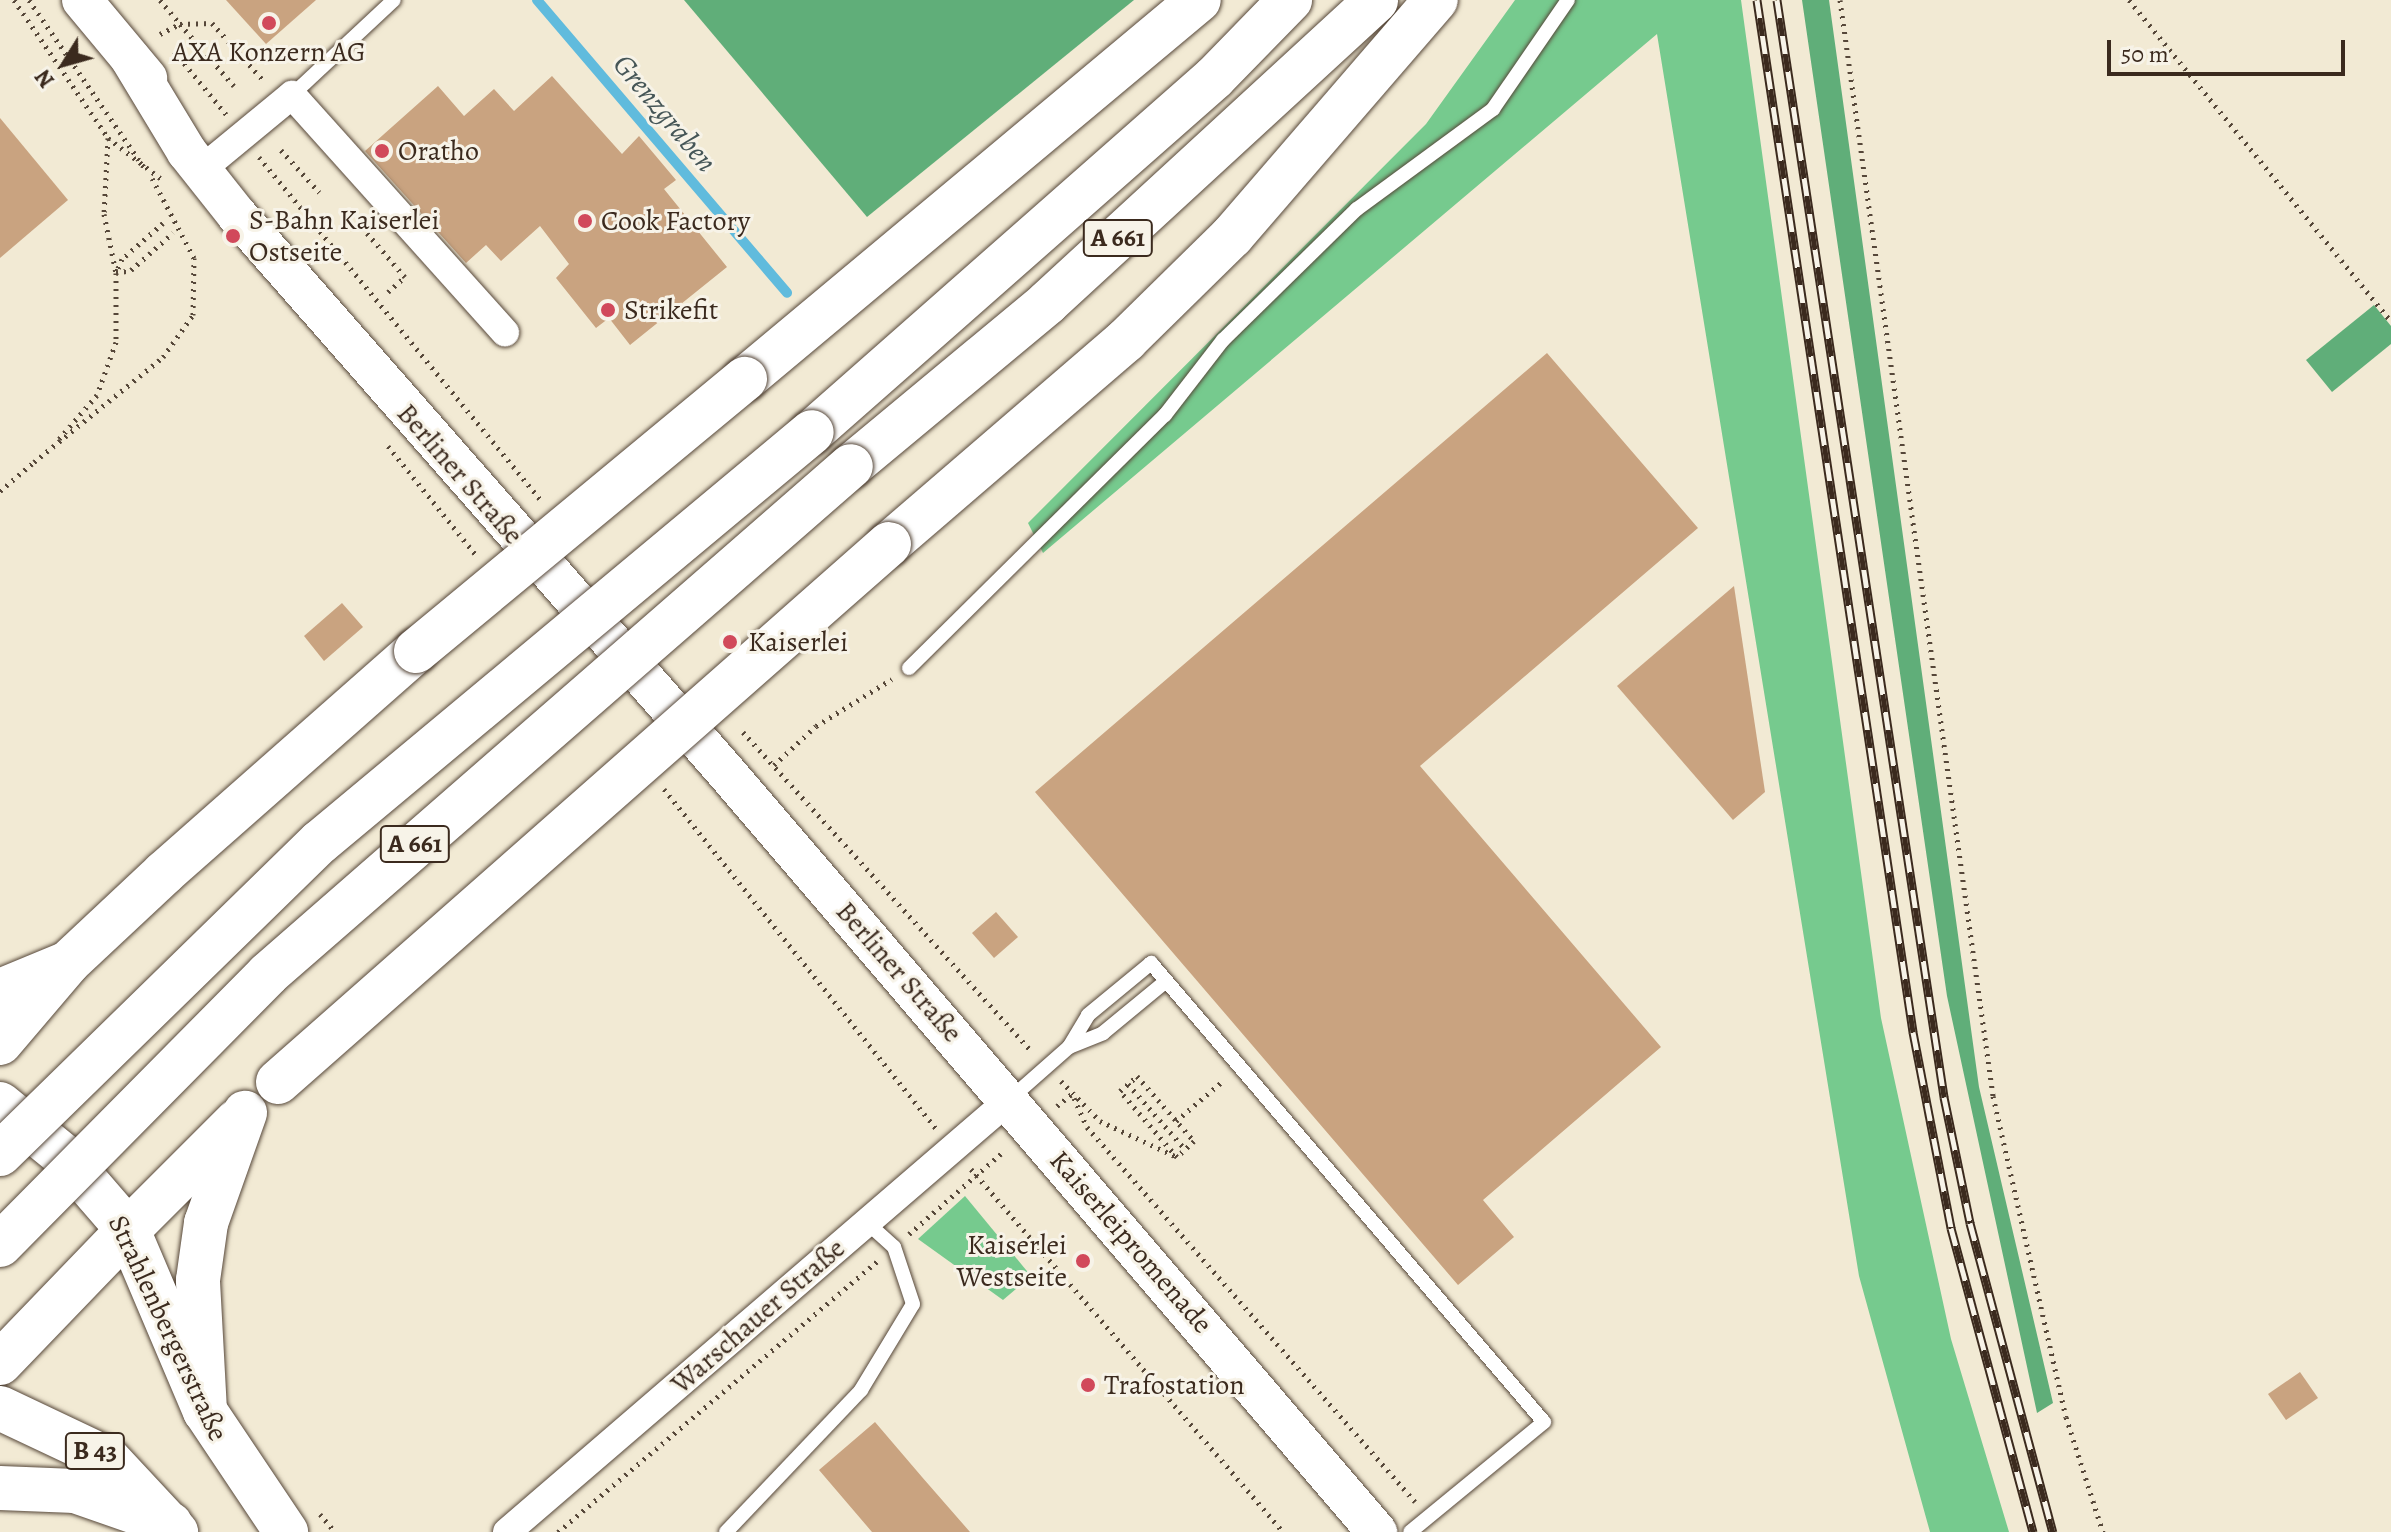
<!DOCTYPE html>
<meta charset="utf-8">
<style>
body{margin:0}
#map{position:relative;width:2391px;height:1532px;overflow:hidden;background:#f2ead4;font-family:Alegreya,serif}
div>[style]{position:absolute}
.green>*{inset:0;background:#76ca8e}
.forest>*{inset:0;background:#60ae79}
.stream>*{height:10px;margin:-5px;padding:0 5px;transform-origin:5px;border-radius:5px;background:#60bbdd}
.building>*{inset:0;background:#c9a380}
.path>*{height:5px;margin-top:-2.5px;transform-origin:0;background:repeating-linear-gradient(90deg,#564739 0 2px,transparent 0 8px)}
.roads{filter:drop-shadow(0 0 2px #564739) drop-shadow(0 0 2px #564739)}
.lane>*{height:14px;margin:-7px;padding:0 7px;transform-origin:7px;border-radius:7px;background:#fff}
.street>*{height:28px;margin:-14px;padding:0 14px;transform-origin:14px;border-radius:14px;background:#fff}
.secondary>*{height:40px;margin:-20px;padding:0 20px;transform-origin:20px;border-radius:20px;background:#fff}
.primary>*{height:44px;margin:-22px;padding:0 22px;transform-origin:22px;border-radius:22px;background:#fff}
.highway>*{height:44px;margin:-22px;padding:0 22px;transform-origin:22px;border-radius:22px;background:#fff}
.rail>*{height:9px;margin-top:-4.5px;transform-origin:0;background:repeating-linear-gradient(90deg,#f7f3e8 0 18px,#3b2a1e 0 36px);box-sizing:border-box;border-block:2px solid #3b2a1e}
.bridges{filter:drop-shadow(0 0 2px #564739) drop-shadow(0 0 2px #564739)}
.highway-bridge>*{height:44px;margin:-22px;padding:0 22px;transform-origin:22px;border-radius:22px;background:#fff}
.dots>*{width:22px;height:22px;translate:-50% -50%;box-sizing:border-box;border:4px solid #f7f3e8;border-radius:50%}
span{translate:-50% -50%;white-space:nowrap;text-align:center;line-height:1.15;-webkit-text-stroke:6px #f7f3e8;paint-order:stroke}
.shield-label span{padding:2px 6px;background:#f7f3e8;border:2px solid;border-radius:6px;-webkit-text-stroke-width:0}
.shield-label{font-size:26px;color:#3b2a1e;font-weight:700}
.poi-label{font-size:28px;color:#3b2a1e}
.left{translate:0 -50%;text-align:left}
.right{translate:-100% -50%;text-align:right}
.street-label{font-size:28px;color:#3b2a1e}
.water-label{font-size:30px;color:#465657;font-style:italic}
.north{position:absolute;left:24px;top:24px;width:80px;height:80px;-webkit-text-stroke:6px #f7f3e8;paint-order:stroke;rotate:233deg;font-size:22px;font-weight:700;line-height:32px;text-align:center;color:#3b2a1e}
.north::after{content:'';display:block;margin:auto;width:28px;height:36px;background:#3b2a1e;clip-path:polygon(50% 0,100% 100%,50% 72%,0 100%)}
.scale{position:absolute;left:2107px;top:40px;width:238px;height:36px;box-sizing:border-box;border:4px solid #3b2a1e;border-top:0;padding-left:10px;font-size:24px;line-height:28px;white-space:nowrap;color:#3b2a1e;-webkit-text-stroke:6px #f7f3e8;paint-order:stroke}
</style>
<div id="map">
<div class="green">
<i style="clip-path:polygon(1515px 0,1741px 0,1881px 1018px,1951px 1339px,2009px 1532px,1930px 1532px,1859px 1276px,1657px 34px,1043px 553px,1028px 523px,1426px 124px)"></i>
<i style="clip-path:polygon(965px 1196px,1031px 1276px,1003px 1300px,918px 1239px)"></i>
</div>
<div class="forest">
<i style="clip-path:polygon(684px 0,1134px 0,867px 217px)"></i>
<i style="clip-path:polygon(1802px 0,1829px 0,1979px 1087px,2053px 1403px,2037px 1413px,1947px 996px)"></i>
<i style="clip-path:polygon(2374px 305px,2391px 326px,2391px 344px,2332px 392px,2306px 360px)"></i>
</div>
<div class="stream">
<i style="left:537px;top:0;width:385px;rotate:49.5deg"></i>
</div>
<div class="building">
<i style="clip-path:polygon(226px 0,316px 0,266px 44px)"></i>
<i style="clip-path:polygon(552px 76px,622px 154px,639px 136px,676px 180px,664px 189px,727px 267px,630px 345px,609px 318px,596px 328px,556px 278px,569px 264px,540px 226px,501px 261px,486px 245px,466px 263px,365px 151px,438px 86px,464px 116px,494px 89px,514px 111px)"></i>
<i style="clip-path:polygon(0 118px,68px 200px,0 258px)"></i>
<i style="clip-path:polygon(1547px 353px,1698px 528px,1420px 766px,1661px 1047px,1483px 1200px,1514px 1237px,1458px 1285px,1035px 792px)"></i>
<i style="clip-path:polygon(1734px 586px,1765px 792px,1733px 820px,1617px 686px)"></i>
<i style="clip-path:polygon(342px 603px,363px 627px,324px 661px,304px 636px)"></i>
<i style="clip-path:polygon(996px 912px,1018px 937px,994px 958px,972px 933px)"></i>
<i style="clip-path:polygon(2300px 1372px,2318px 1398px,2286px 1420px,2268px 1394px)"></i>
<i style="clip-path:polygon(875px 1422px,922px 1477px,970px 1532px,872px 1532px,819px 1470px)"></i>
</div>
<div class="path">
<i style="left:14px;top:0;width:167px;rotate:55.7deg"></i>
<i style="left:108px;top:138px;width:76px;rotate:93deg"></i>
<i style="left:104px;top:214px;width:60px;rotate:78.5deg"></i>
<i style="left:116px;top:273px;width:69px;rotate:90deg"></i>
<i style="left:116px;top:342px;width:56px;rotate:109.7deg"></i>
<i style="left:97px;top:395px;width:58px;rotate:130.8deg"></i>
<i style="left:29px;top:0;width:206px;rotate:55.5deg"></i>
<i style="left:160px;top:0;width:31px;rotate:50deg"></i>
<i style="left:180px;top:24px;width:32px;rotate:-2deg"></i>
<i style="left:212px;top:23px;width:76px;rotate:48.2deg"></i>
<i style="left:1840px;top:0;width:1107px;rotate:82.05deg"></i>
<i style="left:1993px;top:1096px;width:329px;rotate:77.2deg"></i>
<i style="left:2066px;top:1417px;width:121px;rotate:72.2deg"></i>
<i style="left:2129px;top:0;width:414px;rotate:50.8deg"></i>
<i style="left:160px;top:34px;width:22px;rotate:-27deg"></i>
<i style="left:180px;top:24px;width:82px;rotate:48.9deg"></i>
<i style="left:174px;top:51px;width:82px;rotate:50.5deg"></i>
<i style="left:108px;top:138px;width:71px;rotate:37.5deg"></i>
<i style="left:281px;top:150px;width:57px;rotate:47.9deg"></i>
<i style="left:259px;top:157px;width:446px;rotate:50.6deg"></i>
<i style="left:163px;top:223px;width:55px;rotate:138.7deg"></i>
<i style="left:122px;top:259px;width:15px;rotate:113deg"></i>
<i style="left:116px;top:273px;width:15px;rotate:-11deg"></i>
<i style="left:131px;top:270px;width:56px;rotate:-41.4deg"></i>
<i style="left:372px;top:228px;width:7px;rotate:135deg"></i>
<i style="left:367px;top:233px;width:58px;rotate:49.2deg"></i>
<i style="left:388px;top:292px;width:24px;rotate:-42deg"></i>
<i style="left:388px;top:446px;width:139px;rotate:51.1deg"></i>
<i style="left:34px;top:462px;width:166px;rotate:-39.1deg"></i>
<i style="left:163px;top:357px;width:52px;rotate:-54.5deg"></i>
<i style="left:193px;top:315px;width:57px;rotate:-89deg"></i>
<i style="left:194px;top:258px;width:90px;rotate:-117.7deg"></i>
<i style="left:0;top:491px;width:45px;rotate:-40.5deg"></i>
<i style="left:743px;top:732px;width:430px;rotate:47.9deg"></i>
<i style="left:774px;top:765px;width:57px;rotate:-42.9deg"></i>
<i style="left:816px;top:726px;width:89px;rotate:-31.7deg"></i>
<i style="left:664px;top:789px;width:435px;rotate:51.3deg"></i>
<i style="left:1061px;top:1081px;width:56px;rotate:45.7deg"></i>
<i style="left:1100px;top:1121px;width:85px;rotate:25.1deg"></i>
<i style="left:1177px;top:1157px;width:87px;rotate:-130.8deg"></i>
<i style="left:1120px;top:1091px;width:23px;rotate:-41deg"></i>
<i style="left:1137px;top:1076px;width:86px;rotate:48.8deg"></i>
<i style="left:1194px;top:1141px;width:23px;rotate:137deg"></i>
<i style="left:1128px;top:1084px;width:86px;rotate:48.8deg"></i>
<i style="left:1074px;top:1098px;width:32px;rotate:66deg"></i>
<i style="left:1087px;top:1127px;width:498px;rotate:48.8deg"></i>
<i style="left:1057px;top:1106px;width:19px;rotate:-39deg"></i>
<i style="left:1176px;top:1121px;width:63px;rotate:-40.5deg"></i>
<i style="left:971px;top:1169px;width:479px;rotate:49.3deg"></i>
<i style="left:909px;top:1234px;width:126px;rotate:-41.1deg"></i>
<i style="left:320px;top:1514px;width:23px;rotate:50deg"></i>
<i style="left:558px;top:1532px;width:419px;rotate:-40.3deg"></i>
</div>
<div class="roads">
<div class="lane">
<i style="left:292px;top:95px;width:139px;rotate:-43deg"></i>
<i style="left:909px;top:668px;width:360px;rotate:-44.7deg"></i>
<i style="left:1165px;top:415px;width:95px;rotate:-52.3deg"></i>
<i style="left:1223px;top:340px;width:187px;rotate:-44.4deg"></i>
<i style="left:1357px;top:209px;width:169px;rotate:-36.3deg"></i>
<i style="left:1493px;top:109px;width:132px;rotate:-55.5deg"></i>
<i style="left:1069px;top:1047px;width:37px;rotate:-22deg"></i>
<i style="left:1103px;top:1033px;width:82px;rotate:-39.5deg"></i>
<i style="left:1010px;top:1099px;width:79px;rotate:-41.4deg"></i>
<i style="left:1069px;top:1047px;width:37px;rotate:-59deg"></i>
<i style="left:1088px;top:1015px;width:82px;rotate:-39.5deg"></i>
<i style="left:1151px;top:963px;width:604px;rotate:49.43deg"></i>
<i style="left:1544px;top:1422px;width:173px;rotate:140.6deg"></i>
<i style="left:726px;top:1532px;width:196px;rotate:-46.4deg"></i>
<i style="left:861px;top:1390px;width:100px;rotate:-58.8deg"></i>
<i style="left:913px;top:1304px;width:60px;rotate:-108.4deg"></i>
<i style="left:894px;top:1247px;width:38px;rotate:-138deg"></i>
</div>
<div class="street">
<i style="left:201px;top:170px;width:118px;rotate:-39.5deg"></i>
<i style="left:292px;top:95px;width:319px;rotate:48.1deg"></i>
<i style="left:507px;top:1532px;width:662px;rotate:-40.71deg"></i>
</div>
<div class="secondary">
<i style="left:82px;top:0;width:102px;rotate:50.2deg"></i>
<i style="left:130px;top:58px;width:110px;rotate:58.8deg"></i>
<i style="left:187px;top:152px;width:80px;rotate:51.6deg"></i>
<i style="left:237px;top:215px;width:741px;rotate:48.72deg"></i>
<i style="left:726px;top:772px;width:1001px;rotate:49.42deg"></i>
</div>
<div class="primary">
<i style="left:0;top:1104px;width:82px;rotate:39.1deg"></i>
<i style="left:64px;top:1156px;width:98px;rotate:49.1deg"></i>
<i style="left:128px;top:1230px;width:197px;rotate:67deg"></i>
<i style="left:205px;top:1411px;width:146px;rotate:56.2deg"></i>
<i style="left:0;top:1363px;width:185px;rotate:-46.1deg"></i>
<i style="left:0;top:1408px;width:119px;rotate:25.3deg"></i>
<i style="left:108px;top:1459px;width:100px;rotate:47deg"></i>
</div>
<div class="highway">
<i style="left:745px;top:379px;width:591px;rotate:-39.86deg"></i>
<i style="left:812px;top:432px;width:536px;rotate:-41.37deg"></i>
<i style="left:1214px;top:78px;width:109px;rotate:-45.7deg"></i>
<i style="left:851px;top:466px;width:255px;rotate:-39.7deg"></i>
<i style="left:1047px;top:303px;width:447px;rotate:-42.6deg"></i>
<i style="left:889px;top:544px;width:313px;rotate:-40.7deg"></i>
<i style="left:1126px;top:340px;width:148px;rotate:-44.5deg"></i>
<i style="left:1232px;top:236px;width:312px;rotate:-49.2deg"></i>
<i style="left:0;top:991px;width:68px;rotate:-22.4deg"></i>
<i style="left:0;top:1043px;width:106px;rotate:-49.6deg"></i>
<i style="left:69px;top:962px;width:130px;rotate:-43.1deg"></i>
<i style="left:164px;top:873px;width:336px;rotate:-41.4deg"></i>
<i style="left:128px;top:1230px;width:154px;rotate:-45deg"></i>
<i style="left:205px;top:1411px;width:131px;rotate:-93.1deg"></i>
<i style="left:198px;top:1280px;width:58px;rotate:-82deg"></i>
<i style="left:206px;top:1223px;width:117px;rotate:-70.5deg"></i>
<i style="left:0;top:1488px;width:75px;rotate:2.3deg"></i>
<i style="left:75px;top:1491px;width:101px;rotate:19.2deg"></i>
</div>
</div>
<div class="rail">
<i style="left:1757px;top:0;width:1044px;rotate:81.4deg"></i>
<i style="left:1913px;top:1032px;width:200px;rotate:79deg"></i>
<i style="left:1951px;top:1228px;width:315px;rotate:74.9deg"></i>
<i style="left:1777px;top:0;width:1110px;rotate:81.34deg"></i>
<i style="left:1944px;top:1097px;width:129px;rotate:78.3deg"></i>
<i style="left:1970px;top:1223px;width:320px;rotate:75deg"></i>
</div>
<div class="bridges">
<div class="highway-bridge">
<i style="left:416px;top:651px;width:427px;rotate:-39.6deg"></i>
<i style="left:278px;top:1082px;width:814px;rotate:-41.36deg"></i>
<i style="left:0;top:1154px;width:447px;rotate:-44.3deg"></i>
<i style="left:320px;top:842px;width:640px;rotate:-39.81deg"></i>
<i style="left:0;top:1245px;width:381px;rotate:-45.3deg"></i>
<i style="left:268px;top:974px;width:773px;rotate:-41.07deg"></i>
</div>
</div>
<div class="dots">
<i style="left:269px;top:23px;background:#d1495b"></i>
<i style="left:382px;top:151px;background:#d1495b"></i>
<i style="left:585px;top:221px;background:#d1495b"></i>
<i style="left:233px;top:236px;background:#d1495b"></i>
<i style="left:608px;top:310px;background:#d1495b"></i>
<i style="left:730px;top:642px;background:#d1495b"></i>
<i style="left:1083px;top:1261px;background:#d1495b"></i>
<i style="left:1088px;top:1385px;background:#d1495b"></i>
</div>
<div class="shield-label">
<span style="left:1118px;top:238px">A 661</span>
<span style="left:415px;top:844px">A 661</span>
<span style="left:95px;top:1451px">B 43</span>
</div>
<div class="poi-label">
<span style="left:269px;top:52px">AXA Konzern AG</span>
<span class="left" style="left:398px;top:151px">Oratho</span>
<span class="left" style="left:249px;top:236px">S-Bahn Kaiserlei<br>Ostseite</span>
<span class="left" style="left:601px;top:221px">Cook Factory</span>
<span class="left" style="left:624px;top:310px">Strikefit</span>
<span class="left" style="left:748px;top:642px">Kaiserlei</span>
<span class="right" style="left:1067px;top:1261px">Kaiserlei<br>Westseite</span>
<span class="left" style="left:1104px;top:1385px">Trafostation</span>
</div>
<div class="street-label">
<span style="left:460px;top:474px;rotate:49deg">Berliner Straße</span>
<span style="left:899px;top:972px;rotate:49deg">Berliner Straße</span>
<span style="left:1131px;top:1242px;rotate:49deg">Kaiserleipromenade</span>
<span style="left:758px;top:1316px;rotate:-41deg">Warschauer Straße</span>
<span style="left:168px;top:1328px;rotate:65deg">Strahlenbergerstraße</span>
</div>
<div class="water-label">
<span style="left:665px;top:113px;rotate:50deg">Grenzgraben</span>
</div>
<div class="north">N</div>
<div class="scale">50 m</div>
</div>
